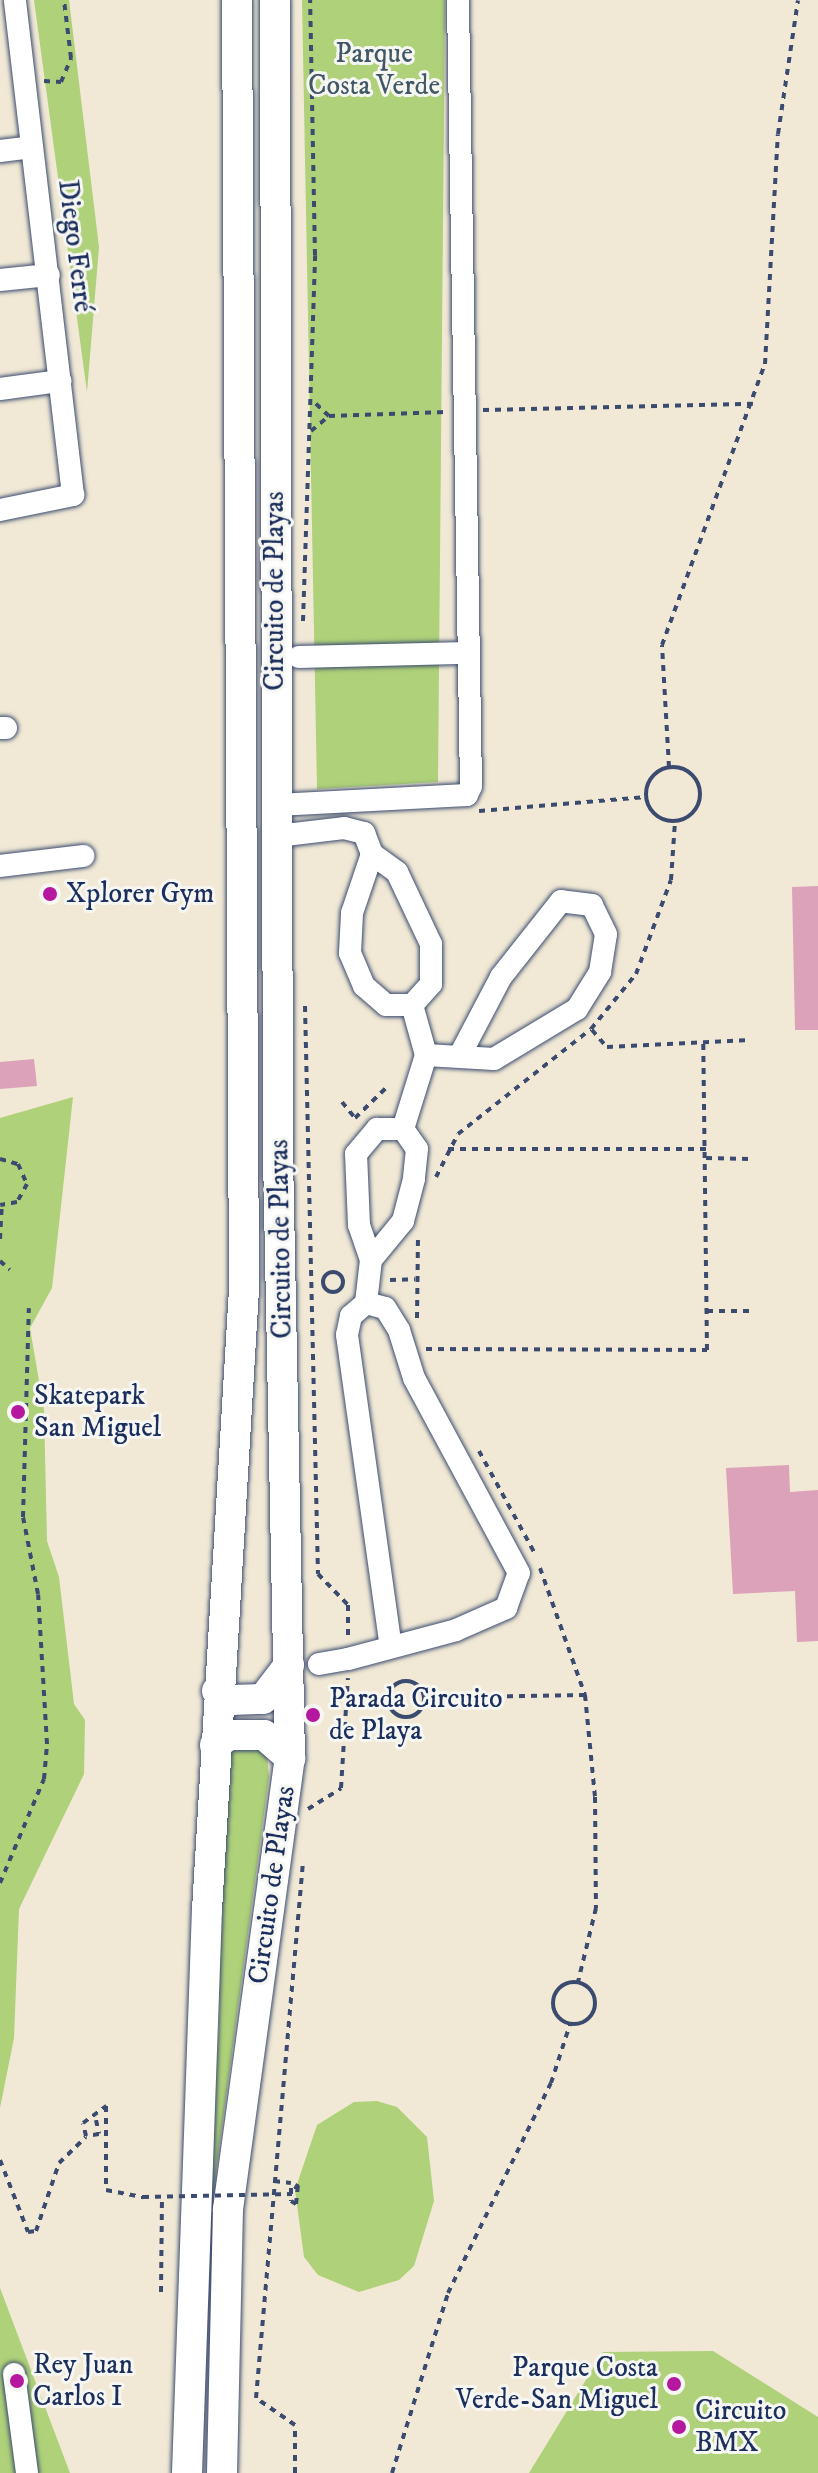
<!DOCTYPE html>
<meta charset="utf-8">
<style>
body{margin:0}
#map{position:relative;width:818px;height:2473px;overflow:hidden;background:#f1e9d5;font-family:"IM FELL DW Pica",serif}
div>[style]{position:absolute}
.green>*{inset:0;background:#aed179}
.building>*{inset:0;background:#dca2b9}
.path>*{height:4px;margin-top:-2px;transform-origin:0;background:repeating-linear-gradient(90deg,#3b4b70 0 6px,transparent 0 12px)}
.path>.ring{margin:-2px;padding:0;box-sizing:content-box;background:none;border:4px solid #3b4b70;border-radius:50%}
.roads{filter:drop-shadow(0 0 2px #3b4b70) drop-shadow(0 0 2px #3b4b70)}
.minor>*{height:22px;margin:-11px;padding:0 11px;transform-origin:11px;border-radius:11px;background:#fff}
.highway>*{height:30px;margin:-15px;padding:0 15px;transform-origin:15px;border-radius:15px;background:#fff}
.path-bridge>*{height:4px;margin-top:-2px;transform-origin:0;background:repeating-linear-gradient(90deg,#3b4b70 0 6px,transparent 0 12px)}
.dots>*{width:22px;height:22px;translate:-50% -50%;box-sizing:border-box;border:4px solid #f6f6f2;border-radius:50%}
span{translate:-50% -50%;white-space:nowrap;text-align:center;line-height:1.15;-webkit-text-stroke:6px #f6f6f2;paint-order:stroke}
.park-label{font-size:28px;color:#405865}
.street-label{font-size:28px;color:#1b2f5e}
.poi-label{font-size:28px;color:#1b2f5e}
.left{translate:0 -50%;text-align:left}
.right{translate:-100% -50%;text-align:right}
</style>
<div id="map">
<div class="green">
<i style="clip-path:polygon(34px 0,69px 0,99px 247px,87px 392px)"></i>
<i style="clip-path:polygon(302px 0,445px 0,438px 782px,317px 789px)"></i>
<i style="clip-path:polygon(73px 1097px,52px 1288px,30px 1328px,44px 1410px,47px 1541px,59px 1577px,74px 1704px,85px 1720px,84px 1774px,19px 1909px,14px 2038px,0 2108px,0 1118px)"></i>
<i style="clip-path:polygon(256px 1745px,267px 1755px,269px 1777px,211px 2208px,205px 2206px,219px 2029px,223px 1768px,230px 1752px)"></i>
<i style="clip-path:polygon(377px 2101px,397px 2107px,427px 2137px,434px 2201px,414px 2266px,399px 2280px,359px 2292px,318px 2275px,304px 2257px,295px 2190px,317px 2125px,354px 2102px)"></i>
<i style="clip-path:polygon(0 2288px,70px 2473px,0 2473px)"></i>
<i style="clip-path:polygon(713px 2351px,818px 2417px,818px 2473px,529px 2473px,603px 2352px)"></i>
</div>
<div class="building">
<i style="clip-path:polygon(818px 886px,818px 1030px,795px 1030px,792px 887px)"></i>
<i style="clip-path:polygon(34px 1059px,37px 1086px,0 1089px,0 1062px)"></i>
<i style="clip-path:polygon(789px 1465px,790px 1492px,818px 1490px,818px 1641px,797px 1642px,795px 1591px,733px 1594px,726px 1468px)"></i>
</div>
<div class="path">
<i style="left:44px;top:81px;width:17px;rotate:3deg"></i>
<i style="left:61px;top:82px;width:26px;rotate:-67deg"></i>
<i style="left:71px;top:58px;width:58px;rotate:-96.9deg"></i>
<i style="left:483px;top:410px;width:270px;rotate:-1.3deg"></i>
<i style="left:329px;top:416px;width:117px;rotate:-2deg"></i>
<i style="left:311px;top:431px;width:23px;rotate:-40deg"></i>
<i style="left:329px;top:416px;width:23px;rotate:-137deg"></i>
<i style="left:303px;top:621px;width:366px;rotate:-88.1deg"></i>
<i style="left:315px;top:255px;width:255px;rotate:-91.1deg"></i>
<i class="ring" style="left:646px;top:767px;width:50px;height:50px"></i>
<i style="left:669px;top:767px;width:122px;rotate:-93.3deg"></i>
<i style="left:662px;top:645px;width:299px;rotate:-69.9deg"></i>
<i style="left:765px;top:364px;width:230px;rotate:-86.8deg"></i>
<i style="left:778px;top:134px;width:135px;rotate:-81.5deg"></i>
<i style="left:479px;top:811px;width:168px;rotate:-4.8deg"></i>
<i style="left:305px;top:1006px;width:568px;rotate:88.69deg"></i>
<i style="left:318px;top:1574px;width:43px;rotate:45.9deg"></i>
<i style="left:348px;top:1605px;width:32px;rotate:90deg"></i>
<i style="left:592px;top:1030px;width:23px;rotate:49deg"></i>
<i style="left:607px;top:1047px;width:143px;rotate:-2.8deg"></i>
<i style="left:342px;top:1102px;width:21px;rotate:51deg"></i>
<i style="left:355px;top:1118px;width:47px;rotate:-44.1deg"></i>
<i style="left:448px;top:1149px;width:258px"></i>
<i style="left:706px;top:1158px;width:44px;rotate:1.3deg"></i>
<i style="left:0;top:1159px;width:19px;rotate:16deg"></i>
<i style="left:18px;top:1164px;width:22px;rotate:66deg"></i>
<i style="left:27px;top:1184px;width:21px;rotate:119deg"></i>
<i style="left:17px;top:1202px;width:17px;rotate:170deg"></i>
<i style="left:436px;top:1177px;width:48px;rotate:-62.9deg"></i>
<i style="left:458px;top:1134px;width:169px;rotate:-38.3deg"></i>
<i style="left:591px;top:1029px;width:71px;rotate:-50.7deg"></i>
<i style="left:636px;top:974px;width:100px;rotate:-69.6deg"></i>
<i style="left:671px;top:880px;width:59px;rotate:-86.1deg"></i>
<i style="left:0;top:1239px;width:33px;rotate:-87deg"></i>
<i style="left:0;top:1261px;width:13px;rotate:42deg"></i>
<i class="ring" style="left:323px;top:1272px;width:16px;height:16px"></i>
<i style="left:390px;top:1280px;width:25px;rotate:-2deg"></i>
<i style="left:707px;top:1311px;width:44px"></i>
<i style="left:417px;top:1318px;width:83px;rotate:-89.3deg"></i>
<i style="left:426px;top:1349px;width:281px;rotate:0.2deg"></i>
<i style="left:707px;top:1350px;width:310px;rotate:-90.7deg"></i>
<i style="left:479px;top:1451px;width:115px;rotate:61.4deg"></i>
<i style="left:540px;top:1568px;width:135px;rotate:70.5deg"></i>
<i style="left:585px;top:1695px;width:102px;rotate:84.4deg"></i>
<i style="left:595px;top:1797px;width:111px;rotate:89.5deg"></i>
<i style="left:596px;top:1908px;width:76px;rotate:103.7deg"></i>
<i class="ring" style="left:388px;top:1681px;width:32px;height:32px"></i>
<i style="left:348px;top:1696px;width:39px;rotate:3deg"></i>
<i style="left:423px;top:1698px;width:162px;rotate:-1.1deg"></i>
<i style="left:308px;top:1809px;width:39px;rotate:-32deg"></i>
<i style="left:341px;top:1788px;width:110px;rotate:-86.4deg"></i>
<i style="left:0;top:1883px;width:113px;rotate:-67.1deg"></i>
<i style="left:44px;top:1779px;width:35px;rotate:-85deg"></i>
<i style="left:47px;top:1744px;width:150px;rotate:-93.4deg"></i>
<i style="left:38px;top:1594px;width:78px;rotate:-101deg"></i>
<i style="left:23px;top:1517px;width:209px;rotate:-88.4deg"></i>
<i class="ring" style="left:553px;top:1982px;width:38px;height:38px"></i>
<i style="left:96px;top:2120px;width:14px;rotate:78deg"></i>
<i style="left:99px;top:2134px;width:13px;rotate:171deg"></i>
<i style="left:86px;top:2136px;width:13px;rotate:-103deg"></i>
<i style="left:83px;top:2123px;width:29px;rotate:-36deg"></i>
<i style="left:106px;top:2106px;width:84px;rotate:90deg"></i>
<i style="left:106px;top:2190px;width:38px;rotate:11deg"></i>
<i style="left:0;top:2160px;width:77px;rotate:68.7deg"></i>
<i style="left:28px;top:2232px;width:8px;rotate:-7deg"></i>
<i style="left:36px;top:2231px;width:72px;rotate:-71.3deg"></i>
<i style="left:59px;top:2163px;width:37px;rotate:-44deg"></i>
<i style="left:274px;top:2181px;width:17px;rotate:7deg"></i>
<i style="left:291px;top:2188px;width:13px;rotate:90deg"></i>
<i style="left:291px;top:2201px;width:6px;rotate:31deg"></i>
<i style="left:296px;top:2204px;width:20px;rotate:-84deg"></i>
<i style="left:298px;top:2184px;width:12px;rotate:121deg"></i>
<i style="left:161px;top:2292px;width:95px;rotate:-89.4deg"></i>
<i style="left:295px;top:2473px;width:48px;rotate:-90deg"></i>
<i style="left:295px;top:2425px;width:47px;rotate:-145.3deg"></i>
<i style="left:256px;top:2398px;width:538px;rotate:-84.99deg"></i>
<i style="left:392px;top:2473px;width:189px;rotate:-72.7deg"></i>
<i style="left:448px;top:2293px;width:234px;rotate:-63.9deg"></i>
<i style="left:551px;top:2083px;width:62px;rotate:-72.1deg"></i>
</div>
<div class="roads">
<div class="minor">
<i style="left:0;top:151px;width:32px;rotate:-7deg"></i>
<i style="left:0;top:280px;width:49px;rotate:-5.8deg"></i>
<i style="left:0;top:389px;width:61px;rotate:-7.6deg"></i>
<i style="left:0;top:510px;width:75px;rotate:-11.6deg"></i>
<i style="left:73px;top:495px;width:498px;rotate:-96.7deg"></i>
<i style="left:299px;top:657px;width:168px;rotate:-1.4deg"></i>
<i style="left:0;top:728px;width:6px"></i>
<i style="left:277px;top:805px;width:190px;rotate:-3deg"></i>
<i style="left:467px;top:795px;width:10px;rotate:-66deg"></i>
<i style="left:471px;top:786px;width:786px;rotate:-90.95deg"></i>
<i style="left:277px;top:836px;width:67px;rotate:-6.8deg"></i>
<i style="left:344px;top:828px;width:21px;rotate:14deg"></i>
<i style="left:364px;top:833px;width:22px;rotate:69deg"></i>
<i style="left:372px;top:854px;width:31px;rotate:36deg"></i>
<i style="left:397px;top:872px;width:80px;rotate:64.7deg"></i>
<i style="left:431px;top:944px;width:40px;rotate:90deg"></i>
<i style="left:431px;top:984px;width:28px;rotate:132deg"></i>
<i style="left:412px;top:1005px;width:26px;rotate:180deg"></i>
<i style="left:386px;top:1005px;width:29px;rotate:-139deg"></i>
<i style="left:364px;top:986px;width:36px;rotate:-113deg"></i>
<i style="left:350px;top:953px;width:40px;rotate:-87.1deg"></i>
<i style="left:352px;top:913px;width:62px;rotate:-71.3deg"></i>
<i style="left:0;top:866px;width:84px;rotate:-6.9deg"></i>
<i style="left:426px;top:1055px;width:68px;rotate:3.4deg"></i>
<i style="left:494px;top:1059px;width:97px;rotate:-31.1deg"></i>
<i style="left:577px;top:1009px;width:44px;rotate:-58.1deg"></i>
<i style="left:600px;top:972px;width:38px;rotate:-81deg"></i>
<i style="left:606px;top:934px;width:32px;rotate:-116deg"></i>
<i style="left:592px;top:905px;width:31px;rotate:-173deg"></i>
<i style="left:561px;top:901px;width:97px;rotate:128.3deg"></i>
<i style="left:501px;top:977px;width:88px;rotate:117.7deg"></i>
<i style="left:403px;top:1129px;width:77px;rotate:-72.7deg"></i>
<i style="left:426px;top:1055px;width:52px;rotate:-105.6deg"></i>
<i style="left:366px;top:1303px;width:43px;rotate:-83.4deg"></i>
<i style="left:371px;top:1260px;width:37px;rotate:-109deg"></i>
<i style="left:359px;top:1225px;width:71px;rotate:-92.4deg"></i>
<i style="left:356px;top:1154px;width:33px;rotate:-50deg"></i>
<i style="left:377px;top:1129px;width:26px"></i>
<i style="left:403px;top:1129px;width:24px;rotate:55deg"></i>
<i style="left:417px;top:1149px;width:30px;rotate:96deg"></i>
<i style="left:414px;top:1179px;width:43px;rotate:104.7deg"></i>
<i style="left:403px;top:1221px;width:50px;rotate:129.4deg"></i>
<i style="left:319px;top:1664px;width:29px;rotate:-10deg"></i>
<i style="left:348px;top:1659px;width:112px;rotate:-15deg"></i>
<i style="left:456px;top:1630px;width:55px;rotate:-23.7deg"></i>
<i style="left:506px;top:1608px;width:37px;rotate:-70deg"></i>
<i style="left:519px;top:1573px;width:221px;rotate:-118.3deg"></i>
<i style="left:414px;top:1378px;width:50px;rotate:-107.4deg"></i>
<i style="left:399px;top:1330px;width:26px;rotate:-122deg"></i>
<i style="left:385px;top:1308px;width:20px;rotate:-165deg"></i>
<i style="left:366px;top:1303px;width:20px;rotate:139deg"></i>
<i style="left:351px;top:1316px;width:19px;rotate:102deg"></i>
<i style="left:347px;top:1335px;width:315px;rotate:82deg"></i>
<i style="left:14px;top:2374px;width:100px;rotate:82.5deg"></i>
</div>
<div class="highway">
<i style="left:217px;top:1691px;width:17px;rotate:33deg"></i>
<i style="left:231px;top:1700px;width:32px;rotate:-2deg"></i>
<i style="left:263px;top:1699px;width:43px;rotate:-52.6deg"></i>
<i style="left:215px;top:1745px;width:17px;rotate:-36deg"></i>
<i style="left:229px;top:1735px;width:35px"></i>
<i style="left:264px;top:1735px;width:35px;rotate:41deg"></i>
<i style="left:187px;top:2473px;width:563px;rotate:-87.97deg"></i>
<i style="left:207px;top:1910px;width:622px;rotate:-86.59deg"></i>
<i style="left:244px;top:1289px;width:1289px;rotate:-90.31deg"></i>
<i style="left:222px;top:2473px;width:264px;rotate:-88.7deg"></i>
<i style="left:228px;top:2209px;width:455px;rotate:-82.2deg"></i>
<i style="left:290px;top:1758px;width:601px;rotate:-91.14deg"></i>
<i style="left:278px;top:1157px;width:1157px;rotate:-90.15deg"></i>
</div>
</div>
<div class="path-bridge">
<i style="left:143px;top:2197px;width:149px;rotate:-1.2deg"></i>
</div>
<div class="dots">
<i style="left:50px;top:894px;background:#b5179e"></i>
<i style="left:18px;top:1412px;background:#b5179e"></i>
<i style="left:313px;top:1715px;background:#b5179e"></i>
<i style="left:17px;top:2381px;background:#b5179e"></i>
<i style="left:674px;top:2384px;background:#b5179e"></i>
<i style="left:679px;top:2427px;background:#b5179e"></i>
</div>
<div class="park-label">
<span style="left:374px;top:70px">Parque<br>Costa Verde</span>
</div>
<div class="street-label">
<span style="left:75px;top:246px;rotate:83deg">Diego Ferré</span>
<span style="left:275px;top:591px;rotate:-90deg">Circuito de Playas</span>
<span style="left:281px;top:1239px;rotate:-91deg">Circuito de Playas</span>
<span style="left:272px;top:1885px;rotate:-82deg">Circuito de Playas</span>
</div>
<div class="poi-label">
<span class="left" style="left:66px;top:894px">Xplorer Gym</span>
<span class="left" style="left:34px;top:1412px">Skatepark<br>San Miguel</span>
<span class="left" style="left:329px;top:1715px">Parada Circuito<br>de Playa</span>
<span class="left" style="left:33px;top:2381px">Rey Juan<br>Carlos I</span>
<span class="right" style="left:658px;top:2384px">Parque Costa<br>Verde-San Miguel</span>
<span class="left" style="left:695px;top:2427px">Circuito<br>BMX</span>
</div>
</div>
